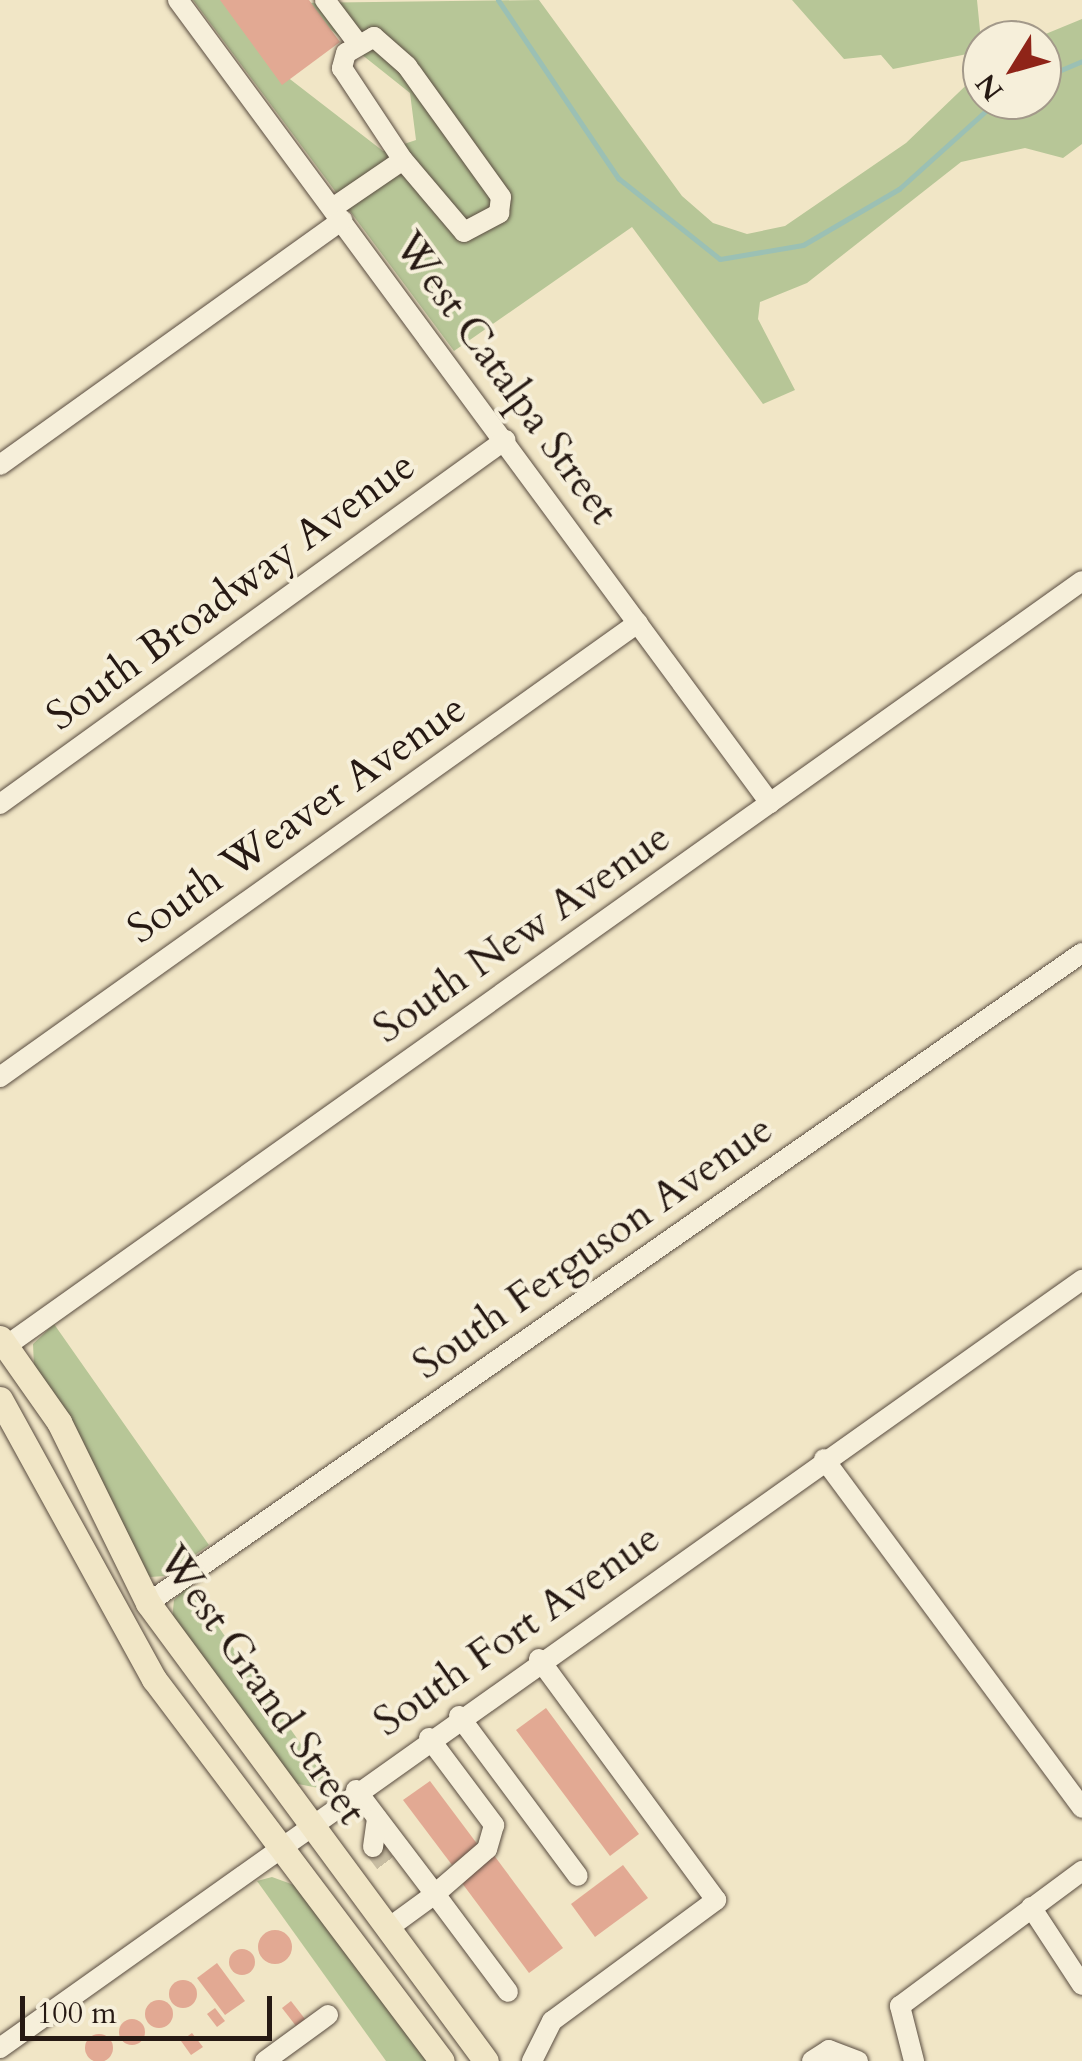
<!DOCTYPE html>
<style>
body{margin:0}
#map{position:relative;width:1082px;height:2061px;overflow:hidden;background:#f1e6c6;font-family:Cardo,serif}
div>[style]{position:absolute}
.green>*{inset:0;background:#b7c697}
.stream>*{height:5px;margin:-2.5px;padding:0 2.5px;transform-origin:2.5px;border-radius:2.5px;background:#9bc0b4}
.building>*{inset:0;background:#e2a993}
.round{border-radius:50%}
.minor-tunnel>*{height:20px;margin-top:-10px;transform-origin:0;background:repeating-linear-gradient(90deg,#c8bda2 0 20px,transparent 0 30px)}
.roads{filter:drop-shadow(0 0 2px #594c40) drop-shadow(0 0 2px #594c40)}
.minor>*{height:20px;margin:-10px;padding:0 10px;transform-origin:10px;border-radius:10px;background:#f6efda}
.major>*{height:25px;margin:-12.5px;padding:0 12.5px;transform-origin:12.5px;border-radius:12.5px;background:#f1e6c6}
span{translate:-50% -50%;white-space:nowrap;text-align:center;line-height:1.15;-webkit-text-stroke:8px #f6efda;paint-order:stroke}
.street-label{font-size:42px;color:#261913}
.north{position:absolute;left:962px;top:20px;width:100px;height:100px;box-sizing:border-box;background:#f6efda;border:2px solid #a3998a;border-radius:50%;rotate:233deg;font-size:28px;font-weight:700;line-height:40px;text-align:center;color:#261913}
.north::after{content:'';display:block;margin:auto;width:35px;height:45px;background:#8f2418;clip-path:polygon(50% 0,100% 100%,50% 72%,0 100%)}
.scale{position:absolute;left:20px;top:1996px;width:252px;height:45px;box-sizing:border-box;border:5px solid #261913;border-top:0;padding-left:12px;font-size:30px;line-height:35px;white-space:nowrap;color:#261913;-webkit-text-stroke:8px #f6efda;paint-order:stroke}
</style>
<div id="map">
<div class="green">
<i style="clip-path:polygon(193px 0,230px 0,273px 66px,383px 151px,416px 140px,410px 93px,297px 3px,539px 0,682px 196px,713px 223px,747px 234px,785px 226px,906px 143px,982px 70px,982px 100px,1042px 100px,1042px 40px,1031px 40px,1082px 19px,1082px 144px,1063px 158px,1025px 148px,961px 162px,807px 283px,760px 302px,758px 319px,795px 390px,763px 404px,632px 227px,454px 351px)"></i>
<i style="clip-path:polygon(792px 0,977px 0,982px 51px,893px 69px,881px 55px,844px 59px)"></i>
<i style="clip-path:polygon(54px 1324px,209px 1545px,165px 1576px,150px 1577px,136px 1561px,71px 1419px,34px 1367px,33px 1344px)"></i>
<i style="clip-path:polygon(189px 1585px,334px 1791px,293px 1783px,172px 1620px,174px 1600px)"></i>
<i style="clip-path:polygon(272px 1877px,294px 1885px,428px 2061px,386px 2061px,257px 1881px)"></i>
</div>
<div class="stream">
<i style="left:498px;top:0;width:215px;rotate:56deg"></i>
<i style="left:618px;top:178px;width:130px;rotate:38.5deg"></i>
<i style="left:720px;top:259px;width:84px;rotate:-9.6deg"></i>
<i style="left:803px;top:245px;width:111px;rotate:-30.3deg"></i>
<i style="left:899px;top:189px;width:133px;rotate:-42deg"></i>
<i style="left:1042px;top:78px;width:43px;rotate:-23deg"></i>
</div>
<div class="building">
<i style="clip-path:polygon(220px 0,309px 0,340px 42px,282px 85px)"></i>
<i style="clip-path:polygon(546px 1708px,639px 1834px,610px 1856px,516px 1730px)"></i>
<i style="clip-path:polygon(430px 1781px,478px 1845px,452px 1865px,403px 1800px)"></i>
<i style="clip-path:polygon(493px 1854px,563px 1948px,529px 1973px,459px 1879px)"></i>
<i style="clip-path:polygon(623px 1865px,648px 1898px,595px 1937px,571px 1904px)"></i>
<i class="round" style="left:258px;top:1930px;width:34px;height:34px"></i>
<i class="round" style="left:229px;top:1949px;width:26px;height:26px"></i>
<i style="clip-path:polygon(217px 1963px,245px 2001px,225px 2015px,197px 1978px)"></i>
<i class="round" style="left:169px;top:1980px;width:28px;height:28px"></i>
<i class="round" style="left:145px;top:2000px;width:28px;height:28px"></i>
<i style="clip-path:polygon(291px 2001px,305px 2019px,296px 2026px,282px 2008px)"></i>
<i style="clip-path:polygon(215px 2008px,225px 2021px,217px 2027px,207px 2014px)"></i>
<i class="round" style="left:119px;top:2019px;width:26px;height:26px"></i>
<i style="clip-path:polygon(192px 2033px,203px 2047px,191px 2055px,181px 2041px)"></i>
<i class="round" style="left:85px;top:2034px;width:28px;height:28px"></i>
</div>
<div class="minor-tunnel">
<i style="left:373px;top:1847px;width:26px;rotate:53deg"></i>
</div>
<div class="roads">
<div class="minor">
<i style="left:178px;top:0;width:998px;rotate:53.6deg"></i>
<i style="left:325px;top:0;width:56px;rotate:52.9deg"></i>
<i style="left:334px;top:207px;width:83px;rotate:-34.3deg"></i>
<i style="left:403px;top:160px;width:94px;rotate:49.7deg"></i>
<i style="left:464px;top:232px;width:40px;rotate:-28deg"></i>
<i style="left:499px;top:213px;width:16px;rotate:-83deg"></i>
<i style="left:501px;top:197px;width:161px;rotate:-125.7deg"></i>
<i style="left:407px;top:66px;width:44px;rotate:-138.7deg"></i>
<i style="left:374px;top:37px;width:32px;rotate:150deg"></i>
<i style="left:346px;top:53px;width:16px;rotate:105deg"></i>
<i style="left:342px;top:68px;width:110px;rotate:56.5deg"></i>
<i style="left:0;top:465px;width:421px;rotate:-35.6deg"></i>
<i style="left:0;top:804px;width:623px;rotate:-35.78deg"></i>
<i style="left:0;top:1077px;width:783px;rotate:-35.44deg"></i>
<i style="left:6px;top:1346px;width:1320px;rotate:-35.41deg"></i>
<i style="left:824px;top:1459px;width:434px;rotate:53.5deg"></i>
<i style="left:148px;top:1603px;width:1138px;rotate:-34.84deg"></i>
<i style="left:459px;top:1716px;width:199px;rotate:53.4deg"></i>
<i style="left:429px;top:1738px;width:109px;rotate:53.2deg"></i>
<i style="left:494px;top:1825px;width:25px;rotate:106deg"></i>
<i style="left:487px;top:1849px;width:69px;rotate:139.1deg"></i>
<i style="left:435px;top:1894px;width:122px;rotate:53.3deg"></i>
<i style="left:356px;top:1790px;width:131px;rotate:52.8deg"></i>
<i style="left:435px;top:1894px;width:59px;rotate:143.9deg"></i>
<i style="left:373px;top:1847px;width:29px;rotate:-82deg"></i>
<i style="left:1031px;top:1907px;width:93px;rotate:56.8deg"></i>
<i style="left:0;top:2048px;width:1327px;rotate:-35.37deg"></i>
<i style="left:265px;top:2061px;width:78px;rotate:-36.1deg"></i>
<i style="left:532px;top:2061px;width:45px;rotate:-63.4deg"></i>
<i style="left:552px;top:2021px;width:204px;rotate:-36.4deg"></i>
<i style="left:716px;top:1900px;width:299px;rotate:-126.3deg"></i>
<i style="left:812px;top:2061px;width:20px;rotate:-33deg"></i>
<i style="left:829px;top:2050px;width:31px;rotate:21deg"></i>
<i style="left:914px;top:2061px;width:57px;rotate:-104.3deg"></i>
<i style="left:900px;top:2006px;width:227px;rotate:-36.6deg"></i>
</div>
<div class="major">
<i style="left:0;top:1338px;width:103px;rotate:54.9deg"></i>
<i style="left:59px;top:1422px;width:202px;rotate:63.8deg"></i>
<i style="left:148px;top:1603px;width:569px;rotate:53.57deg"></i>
<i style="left:0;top:1399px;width:320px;rotate:61.2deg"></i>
<i style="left:154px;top:1679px;width:478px;rotate:53deg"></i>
</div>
</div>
<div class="street-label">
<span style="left:506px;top:378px;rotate:54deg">West Catalpa Street</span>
<span style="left:231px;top:591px;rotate:-36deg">South Broadway Avenue</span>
<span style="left:297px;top:819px;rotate:-35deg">South Weaver Avenue</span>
<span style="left:522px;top:933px;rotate:-35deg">South New Avenue</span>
<span style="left:593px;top:1247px;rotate:-35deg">South Ferguson Avenue</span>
<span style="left:517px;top:1630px;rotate:-35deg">South Fort Avenue</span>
<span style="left:262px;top:1685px;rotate:55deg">West Grand Street</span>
</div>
<div class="north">N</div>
<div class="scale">100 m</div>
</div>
